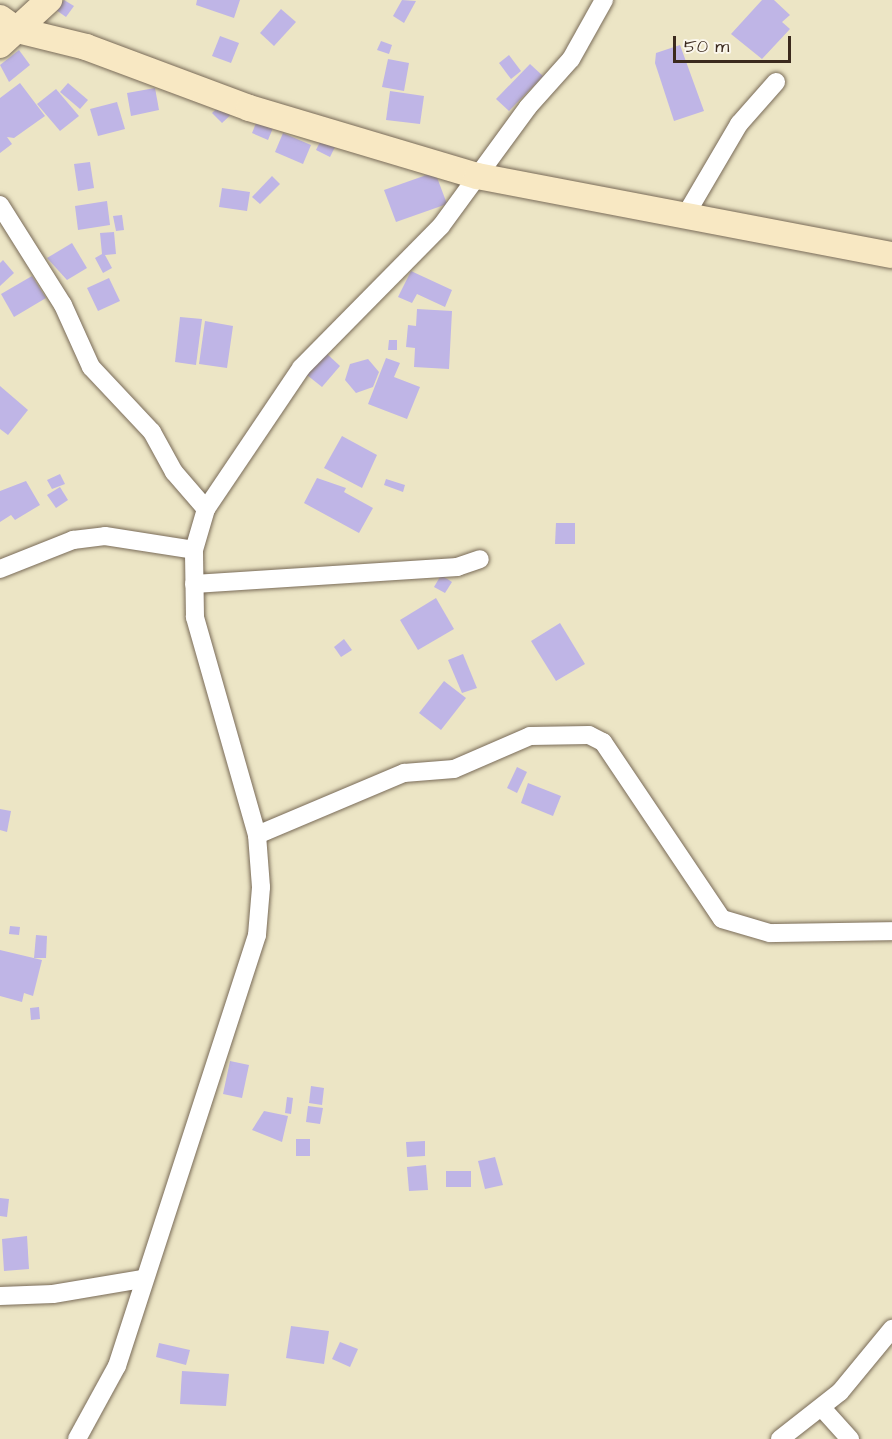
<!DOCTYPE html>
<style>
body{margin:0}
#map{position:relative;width:892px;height:1439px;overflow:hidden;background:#ece5c5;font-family:"Architects Daughter",sans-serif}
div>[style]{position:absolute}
.building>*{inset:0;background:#bfb5e6}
.roads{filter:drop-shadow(0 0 2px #796b58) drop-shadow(0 0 2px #796b58)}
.street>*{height:18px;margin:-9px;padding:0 9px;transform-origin:9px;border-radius:9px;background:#fff}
.secondary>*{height:26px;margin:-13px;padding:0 13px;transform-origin:13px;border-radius:13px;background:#f8e8c3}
span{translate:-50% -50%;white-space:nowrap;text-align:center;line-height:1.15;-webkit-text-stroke:6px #fbf7ec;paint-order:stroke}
.scale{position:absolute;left:673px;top:36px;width:118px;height:27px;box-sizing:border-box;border:3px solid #3b2a1e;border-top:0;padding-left:8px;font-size:18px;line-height:21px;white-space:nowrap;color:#3b2a1e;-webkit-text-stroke:4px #fbf7ec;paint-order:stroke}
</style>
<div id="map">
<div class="building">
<i style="clip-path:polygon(64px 0,74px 6px,66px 17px,56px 10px)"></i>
<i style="clip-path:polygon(197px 0,240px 0,234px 18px,196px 5px)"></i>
<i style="clip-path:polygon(402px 0,416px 1px,404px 23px,393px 16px)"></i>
<i style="clip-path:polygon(762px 0,774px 0,790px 15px,782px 22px,790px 29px,762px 59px,731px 34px)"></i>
<i style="clip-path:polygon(281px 9px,296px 22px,274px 46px,260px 33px)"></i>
<i style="clip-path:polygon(220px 36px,239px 43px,231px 63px,212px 56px)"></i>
<i style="clip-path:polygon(381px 41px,392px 45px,389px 54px,377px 50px)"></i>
<i style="clip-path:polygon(680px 45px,704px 111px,674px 121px,655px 63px,656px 53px)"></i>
<i style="clip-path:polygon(19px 50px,30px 65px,9px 82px,0 65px)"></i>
<i style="clip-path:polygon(509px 55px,521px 71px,511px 79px,499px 63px)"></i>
<i style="clip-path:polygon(388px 59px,409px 63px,404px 91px,382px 87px)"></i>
<i style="clip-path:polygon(530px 64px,543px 76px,509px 111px,496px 99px)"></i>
<i style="clip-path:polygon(20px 83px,45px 116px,14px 138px,7px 137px,12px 144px,0 153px,0 98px)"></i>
<i style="clip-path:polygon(68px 83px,88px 100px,80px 109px,60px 92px)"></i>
<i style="clip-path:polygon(155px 88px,159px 110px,131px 116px,127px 93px)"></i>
<i style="clip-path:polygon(56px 89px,79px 116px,60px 131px,37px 104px)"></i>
<i style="clip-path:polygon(390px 91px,424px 96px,420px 124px,386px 120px)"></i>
<i style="clip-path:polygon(225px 101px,235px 111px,222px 123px,212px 113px)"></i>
<i style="clip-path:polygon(117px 102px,125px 129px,98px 136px,90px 109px)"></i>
<i style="clip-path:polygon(259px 116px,275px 123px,268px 140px,252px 133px)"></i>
<i style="clip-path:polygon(283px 133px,311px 145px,303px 164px,275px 152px)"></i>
<i style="clip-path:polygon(322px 138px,336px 145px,330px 157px,316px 150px)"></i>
<i style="clip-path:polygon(90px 162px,94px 188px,78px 191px,74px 164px)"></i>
<i style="clip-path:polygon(435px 172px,447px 204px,396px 222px,384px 190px)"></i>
<i style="clip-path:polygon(272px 176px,280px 184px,260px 204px,252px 197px)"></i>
<i style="clip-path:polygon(222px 188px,250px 192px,247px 211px,219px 207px)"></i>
<i style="clip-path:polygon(107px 201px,110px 225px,78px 230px,75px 206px)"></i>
<i style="clip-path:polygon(122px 215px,124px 230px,116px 231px,113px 216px)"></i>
<i style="clip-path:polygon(114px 232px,116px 254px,105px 255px,112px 268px,103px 273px,95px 258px,102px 254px,100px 233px)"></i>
<i style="clip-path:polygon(72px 243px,87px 268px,67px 280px,47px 258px)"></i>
<i style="clip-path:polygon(3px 260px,14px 273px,0 286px,0 263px)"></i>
<i style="clip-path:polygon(411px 271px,452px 290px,445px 307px,417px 294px,412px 303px,398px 297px)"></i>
<i style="clip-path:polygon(32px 276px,46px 298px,14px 317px,1px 294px)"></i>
<i style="clip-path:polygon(109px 278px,120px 301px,98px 311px,87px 288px)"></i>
<i style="clip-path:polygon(417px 309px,452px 311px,449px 369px,414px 367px,415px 348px,406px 347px,408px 325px,416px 326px)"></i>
<i style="clip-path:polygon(180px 317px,202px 319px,196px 365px,175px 362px)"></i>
<i style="clip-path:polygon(205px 321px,233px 326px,227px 368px,199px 364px)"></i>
<i style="clip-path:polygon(389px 340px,397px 340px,397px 350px,388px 350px)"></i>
<i style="clip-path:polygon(326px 353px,340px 366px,322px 387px,307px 375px)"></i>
<i style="clip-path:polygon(386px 358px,400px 363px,394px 377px,420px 387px,407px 419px,368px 404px)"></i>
<i style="clip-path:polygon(368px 359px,379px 372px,373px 387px,356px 393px,345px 380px,350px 364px)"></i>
<i style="clip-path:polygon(0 386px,28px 410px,8px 435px,0 429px)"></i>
<i style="clip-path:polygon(342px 436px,377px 455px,362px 488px,324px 468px)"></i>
<i style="clip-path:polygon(60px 474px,65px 484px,52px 489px,47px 480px)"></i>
<i style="clip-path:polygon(317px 478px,346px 488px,344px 492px,373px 508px,359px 533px,304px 503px)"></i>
<i style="clip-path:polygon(386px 479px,405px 485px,403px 492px,384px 485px)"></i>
<i style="clip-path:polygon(26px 481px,40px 505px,15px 520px,11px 515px,0 522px,0 491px)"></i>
<i style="clip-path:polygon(60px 487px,68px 500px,56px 508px,47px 495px)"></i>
<i style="clip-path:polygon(556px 523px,575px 523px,575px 544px,555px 544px)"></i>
<i style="clip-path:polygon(441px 575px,452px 582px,445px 593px,434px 587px)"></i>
<i style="clip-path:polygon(436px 598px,454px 629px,418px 650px,400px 620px)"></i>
<i style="clip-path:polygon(560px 623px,585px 664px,556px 681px,531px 641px)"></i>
<i style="clip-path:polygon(344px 639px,352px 650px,341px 657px,334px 647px)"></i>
<i style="clip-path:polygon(463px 654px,477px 688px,462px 693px,448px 660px)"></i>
<i style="clip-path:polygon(444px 681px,466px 698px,441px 730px,419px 713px)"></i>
<i style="clip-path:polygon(517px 767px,527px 772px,517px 793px,507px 788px)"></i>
<i style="clip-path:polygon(528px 783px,561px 796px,553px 816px,521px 803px)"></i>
<i style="clip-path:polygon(0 809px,11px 811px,7px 832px,0 830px)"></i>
<i style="clip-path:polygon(10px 926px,20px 927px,19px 935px,9px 934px)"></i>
<i style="clip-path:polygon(36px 935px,47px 936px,46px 958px,34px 958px)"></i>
<i style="clip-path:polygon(0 950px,42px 960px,33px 996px,24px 993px,22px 1002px,0 996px)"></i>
<i style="clip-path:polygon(39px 1007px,40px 1019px,31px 1020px,30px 1008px)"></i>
<i style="clip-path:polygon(230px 1061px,249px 1065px,242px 1098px,223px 1094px)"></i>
<i style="clip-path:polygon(311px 1086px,324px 1088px,322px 1105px,309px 1103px)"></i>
<i style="clip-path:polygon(287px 1097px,293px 1098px,291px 1114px,285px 1113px)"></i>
<i style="clip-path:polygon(308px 1106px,323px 1108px,320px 1124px,306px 1122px)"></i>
<i style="clip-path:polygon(264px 1111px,288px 1116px,282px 1142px,252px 1130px)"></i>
<i style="clip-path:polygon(296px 1139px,310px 1139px,310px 1156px,296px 1156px)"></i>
<i style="clip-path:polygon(425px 1141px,425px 1156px,407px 1157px,406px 1142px)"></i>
<i style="clip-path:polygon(495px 1157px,503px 1185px,485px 1189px,478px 1161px)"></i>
<i style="clip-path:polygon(426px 1165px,428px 1190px,409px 1191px,407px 1167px)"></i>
<i style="clip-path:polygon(446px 1171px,471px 1171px,471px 1187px,446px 1187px)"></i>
<i style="clip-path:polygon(0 1198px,9px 1199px,7px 1217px,0 1216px)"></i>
<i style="clip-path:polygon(27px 1236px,29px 1269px,4px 1271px,2px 1239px)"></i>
<i style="clip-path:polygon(291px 1326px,329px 1331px,324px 1364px,286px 1358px)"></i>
<i style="clip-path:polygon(340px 1342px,358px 1349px,350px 1367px,332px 1359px)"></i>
<i style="clip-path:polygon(159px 1343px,190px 1350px,186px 1365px,156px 1357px)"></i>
<i style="clip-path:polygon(182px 1371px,229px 1374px,226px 1406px,180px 1404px)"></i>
</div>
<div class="roads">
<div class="street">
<i style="left:0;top:205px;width:118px;rotate:57.8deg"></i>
<i style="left:63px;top:305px;width:68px;rotate:65.7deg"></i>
<i style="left:91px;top:367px;width:89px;rotate:46.8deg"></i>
<i style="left:152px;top:432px;width:46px;rotate:61.2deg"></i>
<i style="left:174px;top:472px;width:49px;rotate:49.1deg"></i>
<i style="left:685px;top:216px;width:107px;rotate:-59.6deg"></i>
<i style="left:739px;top:124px;width:56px;rotate:-48.6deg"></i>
<i style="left:0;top:569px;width:79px;rotate:-21.7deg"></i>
<i style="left:73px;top:540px;width:32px;rotate:-7deg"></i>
<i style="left:105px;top:536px;width:90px;rotate:8.9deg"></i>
<i style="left:194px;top:584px;width:264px;rotate:-3.7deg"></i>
<i style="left:457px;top:567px;width:24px;rotate:-19deg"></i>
<i style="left:257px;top:835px;width:160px;rotate:-22.9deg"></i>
<i style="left:404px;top:773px;width:50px;rotate:-4.6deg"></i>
<i style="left:454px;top:769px;width:83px;rotate:-23.5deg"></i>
<i style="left:530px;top:736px;width:59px;rotate:-1deg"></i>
<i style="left:589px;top:735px;width:16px;rotate:27deg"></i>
<i style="left:603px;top:742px;width:213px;rotate:56.1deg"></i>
<i style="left:722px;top:919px;width:50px;rotate:16.3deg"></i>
<i style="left:770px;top:933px;width:122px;rotate:-0.9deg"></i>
<i style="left:0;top:1296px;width:53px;rotate:-2.2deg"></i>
<i style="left:53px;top:1294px;width:91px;rotate:-9.5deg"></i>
<i style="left:822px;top:1408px;width:42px;rotate:47.9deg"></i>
<i style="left:77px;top:1439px;width:83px;rotate:-61.3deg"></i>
<i style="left:117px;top:1366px;width:453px;rotate:-72deg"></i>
<i style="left:257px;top:935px;width:48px;rotate:-85.2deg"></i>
<i style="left:261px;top:887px;width:52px;rotate:-94.4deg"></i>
<i style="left:257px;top:835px;width:227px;rotate:-105.9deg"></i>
<i style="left:195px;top:617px;width:67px;rotate:-90.9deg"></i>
<i style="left:194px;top:550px;width:43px;rotate:-73.7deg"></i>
<i style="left:206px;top:509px;width:170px;rotate:-56deg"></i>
<i style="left:301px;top:368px;width:199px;rotate:-45.4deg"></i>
<i style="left:441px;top:226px;width:147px;rotate:-53.8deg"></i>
<i style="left:528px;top:107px;width:64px;rotate:-48.1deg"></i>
<i style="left:571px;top:59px;width:68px;rotate:-60.8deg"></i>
<i style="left:780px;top:1439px;width:76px;rotate:-38.1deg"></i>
<i style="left:840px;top:1392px;width:82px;rotate:-50.5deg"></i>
</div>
<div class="secondary">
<i style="left:0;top:18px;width:21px;rotate:35deg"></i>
<i style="left:17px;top:30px;width:71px;rotate:13.8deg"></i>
<i style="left:86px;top:47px;width:174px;rotate:20.5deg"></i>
<i style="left:249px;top:108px;width:238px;rotate:16.6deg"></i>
<i style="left:477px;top:176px;width:422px;rotate:10.8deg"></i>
<i style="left:0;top:45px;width:67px;rotate:-42.6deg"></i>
</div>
</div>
<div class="scale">50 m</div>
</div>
